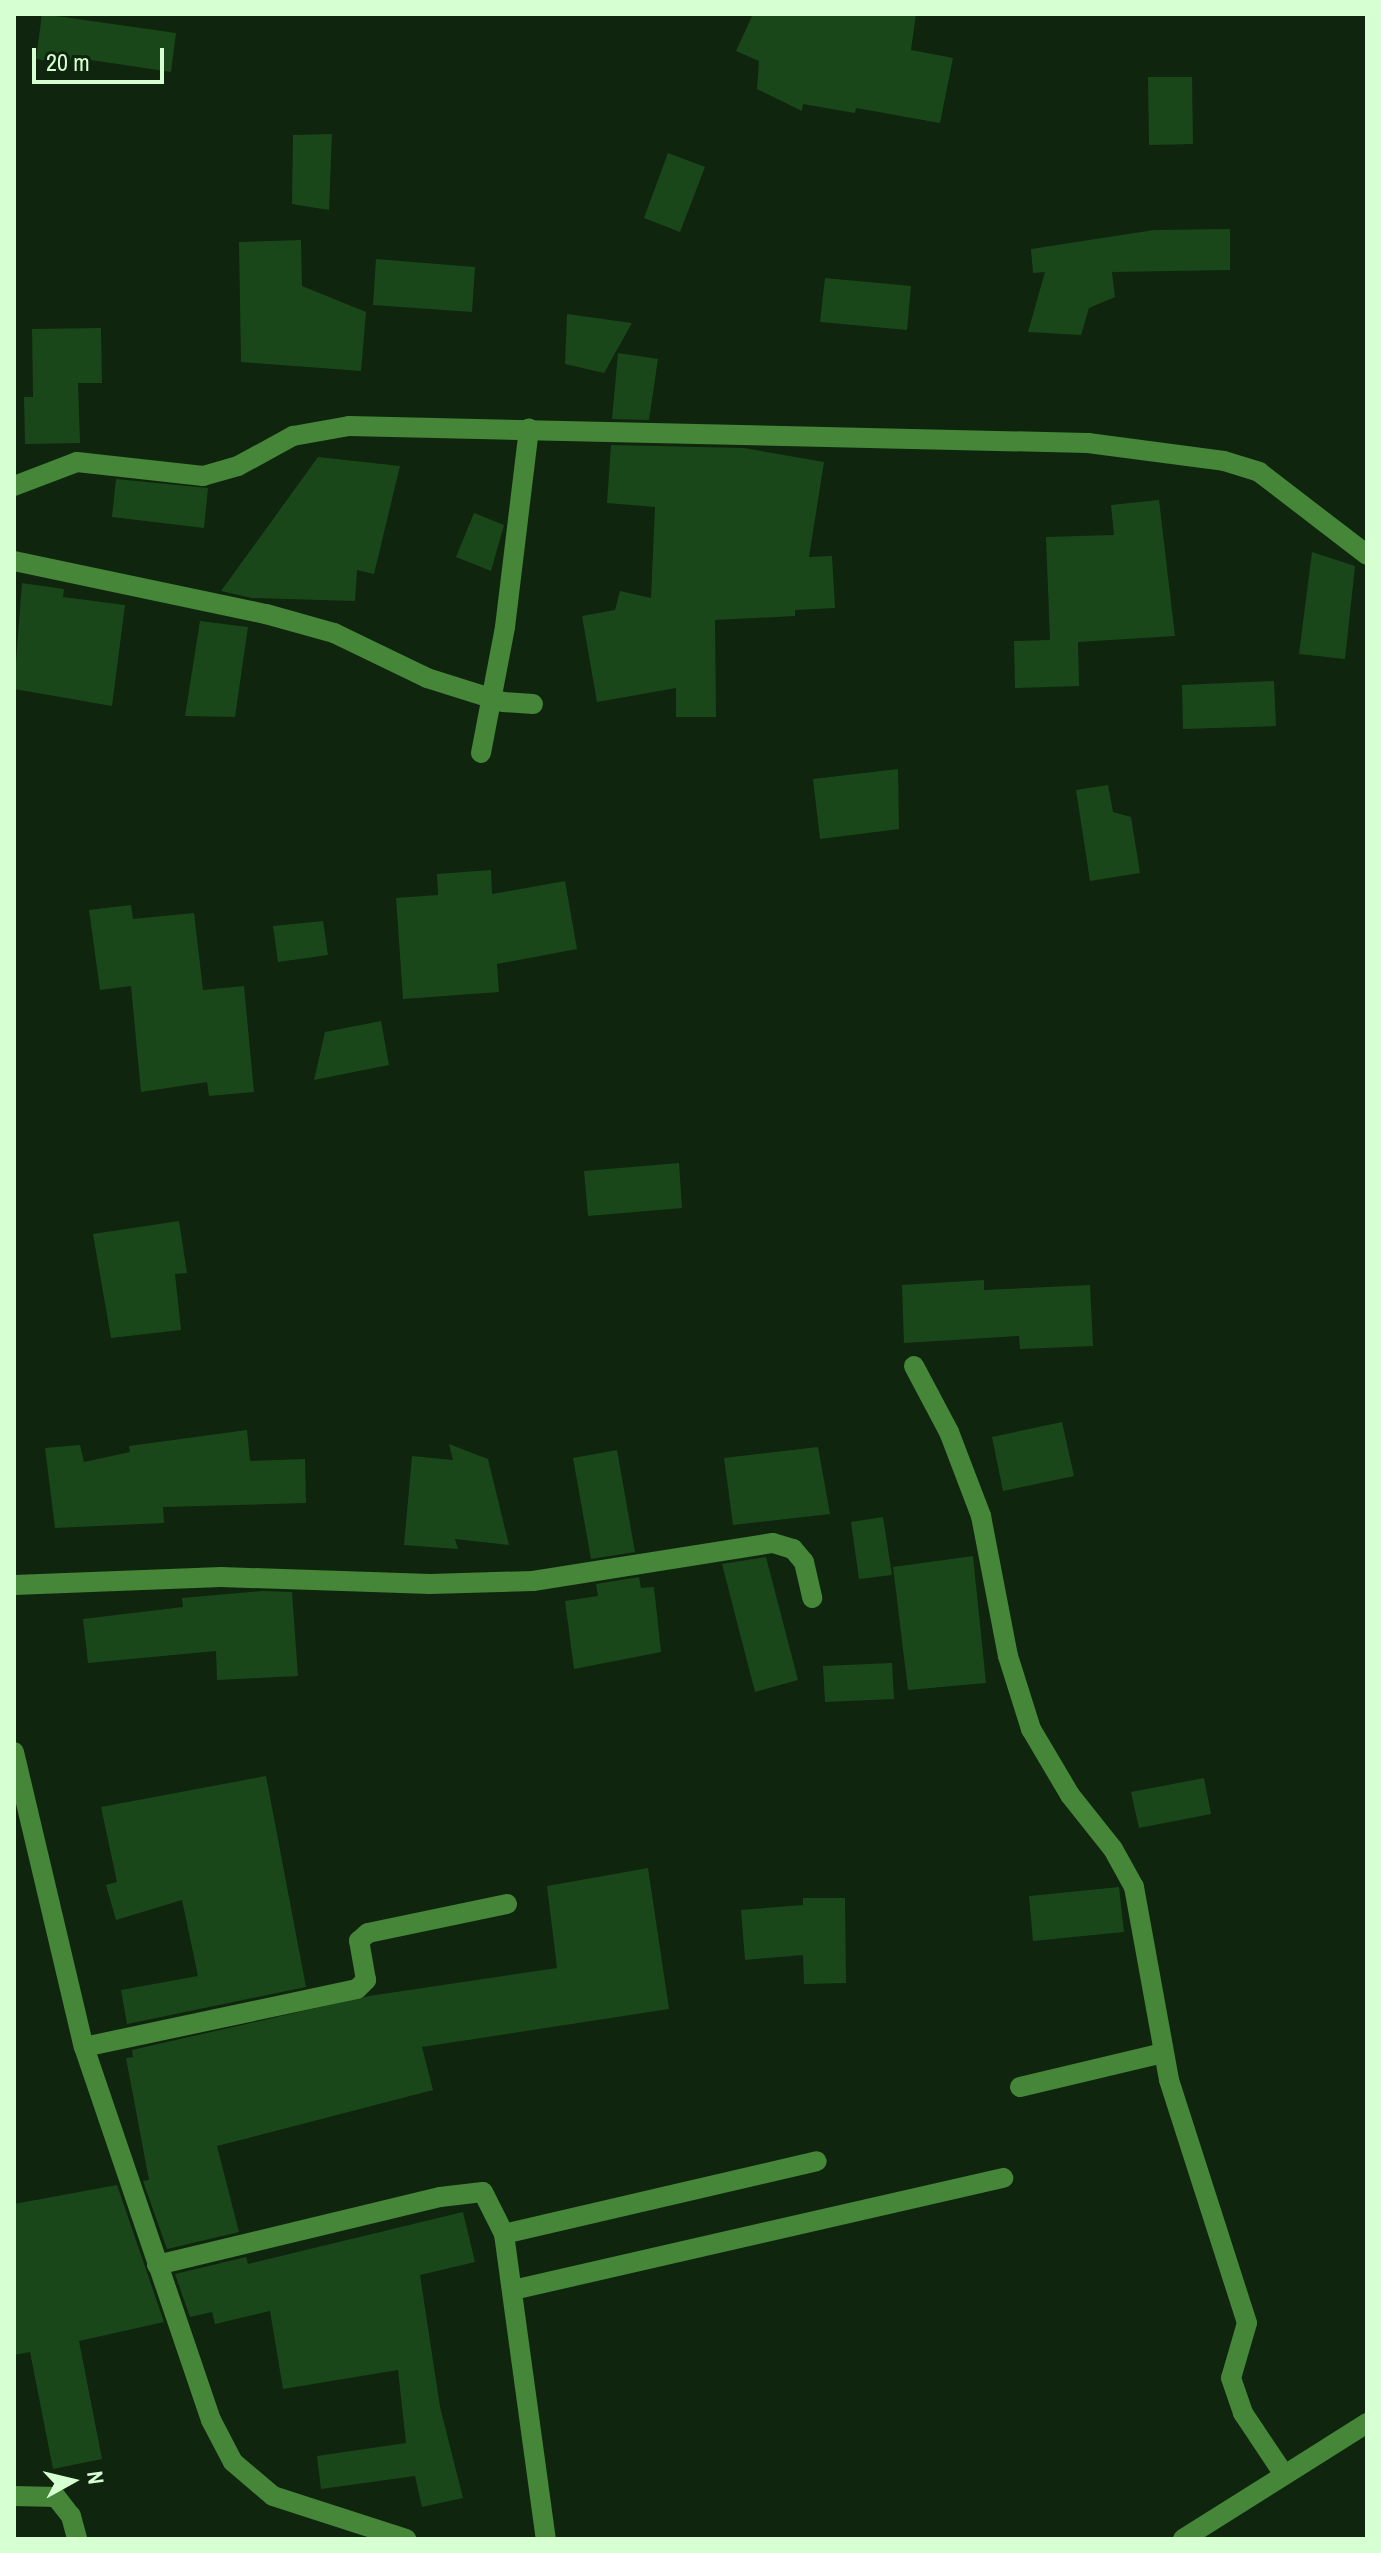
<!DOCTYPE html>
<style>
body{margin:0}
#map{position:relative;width:1381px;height:2553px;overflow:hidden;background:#0f250e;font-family:"Archivo Narrow",sans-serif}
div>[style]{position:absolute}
.building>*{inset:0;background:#1a4719}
.minor>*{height:20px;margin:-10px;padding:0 10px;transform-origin:10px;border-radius:10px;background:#458638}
span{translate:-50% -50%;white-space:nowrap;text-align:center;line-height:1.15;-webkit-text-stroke:7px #0f250e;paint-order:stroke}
.frame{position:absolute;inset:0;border:16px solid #d6ffd2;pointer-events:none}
.north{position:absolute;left:32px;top:2441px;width:80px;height:80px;-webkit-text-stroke:6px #0f250e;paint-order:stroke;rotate:82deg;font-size:22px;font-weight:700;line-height:32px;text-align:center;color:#d6ffd2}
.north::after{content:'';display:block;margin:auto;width:28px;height:36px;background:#d6ffd2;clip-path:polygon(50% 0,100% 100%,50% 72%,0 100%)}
.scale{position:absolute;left:32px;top:48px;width:132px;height:36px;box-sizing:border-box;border:4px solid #d6ffd2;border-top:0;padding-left:10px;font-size:24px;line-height:28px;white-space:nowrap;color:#d6ffd2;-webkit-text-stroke:6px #0f250e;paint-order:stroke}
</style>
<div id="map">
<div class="building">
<i style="clip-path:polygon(42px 14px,176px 33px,171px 72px,71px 57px,70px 64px,36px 59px)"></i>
<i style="clip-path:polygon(753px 14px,916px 14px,911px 50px,953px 58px,940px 123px,856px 108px,855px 113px,803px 104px,802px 111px,757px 89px,759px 61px,736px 51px)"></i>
<i style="clip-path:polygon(1148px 77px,1192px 77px,1193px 144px,1149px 145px)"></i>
<i style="clip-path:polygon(332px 134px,329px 210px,292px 204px,293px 135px)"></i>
<i style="clip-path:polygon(668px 153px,705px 167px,680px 232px,644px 218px)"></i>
<i style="clip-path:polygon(1230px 229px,1230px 270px,1112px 272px,1115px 297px,1089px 308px,1081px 335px,1028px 332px,1045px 272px,1033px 273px,1031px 249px,1154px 230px)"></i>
<i style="clip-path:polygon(301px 240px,302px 286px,366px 312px,361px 371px,241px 362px,239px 242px)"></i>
<i style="clip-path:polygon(376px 259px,475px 267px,472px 312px,373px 305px)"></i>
<i style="clip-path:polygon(825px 278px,911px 286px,907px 330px,820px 322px)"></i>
<i style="clip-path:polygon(567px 314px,632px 323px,604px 373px,565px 364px)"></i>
<i style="clip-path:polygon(101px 328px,102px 383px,78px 383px,80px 443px,25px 444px,24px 397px,33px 397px,32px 329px)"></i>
<i style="clip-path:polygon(618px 353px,658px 359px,649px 420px,612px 419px)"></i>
<i style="clip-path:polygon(611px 445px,744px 448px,824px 462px,809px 557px,832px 556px,835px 608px,795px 610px,795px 616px,715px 620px,716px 717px,676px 717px,676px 688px,597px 702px,582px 616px,615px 610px,620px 591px,651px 598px,655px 507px,607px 503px)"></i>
<i style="clip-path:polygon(318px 457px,400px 466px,374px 574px,357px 570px,355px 601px,252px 598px,221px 591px)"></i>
<i style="clip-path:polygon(116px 479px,208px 488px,204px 528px,112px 517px)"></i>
<i style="clip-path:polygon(1159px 500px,1175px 636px,1078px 642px,1079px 686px,1015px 688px,1014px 641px,1050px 640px,1046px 537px,1114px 535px,1111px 505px)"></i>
<i style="clip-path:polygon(474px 513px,504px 525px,491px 571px,456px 557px)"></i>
<i style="clip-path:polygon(1312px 552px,1355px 566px,1345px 659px,1299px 654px)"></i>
<i style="clip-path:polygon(22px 583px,64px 589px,63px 597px,125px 605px,112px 706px,14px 689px)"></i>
<i style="clip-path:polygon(200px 621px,248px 627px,235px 717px,185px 716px)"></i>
<i style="clip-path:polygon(1274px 681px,1276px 726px,1183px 729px,1182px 685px)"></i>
<i style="clip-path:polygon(898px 769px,899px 829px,820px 839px,813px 779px)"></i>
<i style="clip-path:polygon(1108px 785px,1113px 812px,1131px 817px,1140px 873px,1090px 881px,1076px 790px)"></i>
<i style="clip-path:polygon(491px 870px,492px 894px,565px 881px,577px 949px,497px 964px,499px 992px,403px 999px,396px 898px,438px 895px,437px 874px)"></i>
<i style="clip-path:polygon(131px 905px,133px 919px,194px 913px,203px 990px,244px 986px,254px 1092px,209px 1096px,207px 1082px,141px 1092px,131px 986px,100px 990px,89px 910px)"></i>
<i style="clip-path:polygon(323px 921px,328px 955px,278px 962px,273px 926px)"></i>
<i style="clip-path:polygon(381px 1021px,389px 1065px,314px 1080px,325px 1032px)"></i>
<i style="clip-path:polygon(679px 1163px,682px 1208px,588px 1216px,584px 1171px)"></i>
<i style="clip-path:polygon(179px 1221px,187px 1273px,175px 1274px,181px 1330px,111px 1338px,93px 1234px)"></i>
<i style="clip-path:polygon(984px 1280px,984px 1290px,1090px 1285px,1093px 1346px,1020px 1349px,1019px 1336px,904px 1343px,902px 1285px)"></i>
<i style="clip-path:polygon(1062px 1422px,1074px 1476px,1003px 1491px,992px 1437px)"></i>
<i style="clip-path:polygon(247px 1430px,250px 1461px,305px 1459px,306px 1503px,163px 1507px,164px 1523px,55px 1528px,45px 1448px,80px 1445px,84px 1462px,130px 1452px,129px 1446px)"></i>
<i style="clip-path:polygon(449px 1444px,488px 1459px,509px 1545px,455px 1539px,458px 1549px,404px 1545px,412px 1456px,453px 1460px)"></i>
<i style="clip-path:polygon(818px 1447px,830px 1514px,733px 1525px,724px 1458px)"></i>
<i style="clip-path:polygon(617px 1450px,635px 1552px,591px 1559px,573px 1458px)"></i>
<i style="clip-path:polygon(883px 1517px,892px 1575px,859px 1579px,851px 1522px)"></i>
<i style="clip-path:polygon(973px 1556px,986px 1683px,908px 1690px,893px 1567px)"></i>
<i style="clip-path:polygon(766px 1557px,798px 1680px,755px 1692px,722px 1564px)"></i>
<i style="clip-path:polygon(639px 1577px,641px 1588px,654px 1587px,661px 1652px,574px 1669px,565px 1601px,598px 1596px,596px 1584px)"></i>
<i style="clip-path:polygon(262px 1591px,292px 1592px,298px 1676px,217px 1680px,216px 1651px,88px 1663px,83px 1619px,183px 1607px,182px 1598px)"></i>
<i style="clip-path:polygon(892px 1663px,894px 1699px,825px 1702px,823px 1666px)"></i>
<i style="clip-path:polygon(266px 1776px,306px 1987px,127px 2024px,121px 1990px,198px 1976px,182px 1900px,116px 1920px,106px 1885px,117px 1882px,101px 1807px)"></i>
<i style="clip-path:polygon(1204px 1778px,1211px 1814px,1139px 1828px,1131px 1792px)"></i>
<i style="clip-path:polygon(648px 1868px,669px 2009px,422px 2047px,433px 2090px,217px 2146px,239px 2232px,167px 2249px,143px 2181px,149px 2180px,126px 2058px,133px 2057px,132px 2050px,369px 1996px,557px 1968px,547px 1886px)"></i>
<i style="clip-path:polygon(1119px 1887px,1124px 1932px,1033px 1941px,1029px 1896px)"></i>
<i style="clip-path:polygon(803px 1898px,845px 1898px,846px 1983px,804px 1984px,803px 1955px,745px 1960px,741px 1910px,803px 1905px)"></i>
<i style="clip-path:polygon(117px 2185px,164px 2322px,79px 2341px,102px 2459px,53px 2469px,30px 2352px,14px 2355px,14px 2204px)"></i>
<i style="clip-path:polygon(463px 2212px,475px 2262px,420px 2275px,440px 2407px,463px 2498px,422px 2507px,415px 2476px,321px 2489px,317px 2456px,406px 2443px,398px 2370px,283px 2389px,270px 2311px,215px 2324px,212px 2312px,190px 2317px,175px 2274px,246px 2257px,248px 2264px)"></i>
</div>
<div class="minor">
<i style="left:14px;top:486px;width:67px;rotate:-20.9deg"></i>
<i style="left:77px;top:462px;width:127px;rotate:6.3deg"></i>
<i style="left:203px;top:476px;width:36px;rotate:-16deg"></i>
<i style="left:238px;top:466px;width:63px;rotate:-28.6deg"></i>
<i style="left:293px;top:436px;width:57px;rotate:-10.1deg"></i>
<i style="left:349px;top:426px;width:739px;rotate:1.32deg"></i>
<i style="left:1088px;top:443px;width:137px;rotate:7.5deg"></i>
<i style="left:1224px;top:461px;width:37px;rotate:17deg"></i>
<i style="left:1259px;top:472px;width:136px;rotate:37.5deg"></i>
<i style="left:14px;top:561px;width:258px;rotate:11.9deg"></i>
<i style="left:266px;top:614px;width:71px;rotate:15.6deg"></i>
<i style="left:334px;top:633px;width:103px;rotate:25.8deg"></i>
<i style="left:427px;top:678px;width:80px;rotate:17.5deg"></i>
<i style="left:503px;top:702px;width:30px;rotate:4deg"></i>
<i style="left:481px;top:753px;width:128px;rotate:-79.2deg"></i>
<i style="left:505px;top:627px;width:200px;rotate:-83.1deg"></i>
<i style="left:914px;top:1366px;width:75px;rotate:62.1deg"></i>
<i style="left:949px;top:1432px;width:90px;rotate:69.1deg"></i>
<i style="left:981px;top:1516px;width:143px;rotate:79.1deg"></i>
<i style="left:1008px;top:1656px;width:77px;rotate:72.5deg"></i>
<i style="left:1031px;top:1729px;width:77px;rotate:59.4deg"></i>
<i style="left:1070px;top:1795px;width:69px;rotate:51.5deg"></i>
<i style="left:1113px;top:1849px;width:43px;rotate:61.1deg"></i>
<i style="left:1134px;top:1887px;width:196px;rotate:79.7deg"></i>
<i style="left:1169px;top:2080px;width:255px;rotate:72.2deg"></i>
<i style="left:1247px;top:2323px;width:57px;rotate:106.2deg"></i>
<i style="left:1231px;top:2378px;width:37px;rotate:71deg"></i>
<i style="left:1243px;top:2413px;width:72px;rotate:56.3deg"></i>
<i style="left:14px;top:1585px;width:207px;rotate:-2.2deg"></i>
<i style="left:221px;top:1577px;width:209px;rotate:1.9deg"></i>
<i style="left:430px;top:1584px;width:103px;rotate:-1.7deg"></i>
<i style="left:533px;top:1581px;width:243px;rotate:-9deg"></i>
<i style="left:773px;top:1543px;width:21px;rotate:17deg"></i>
<i style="left:793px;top:1549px;width:17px;rotate:50deg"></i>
<i style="left:804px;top:1562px;width:37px;rotate:77deg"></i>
<i style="left:14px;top:1752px;width:303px;rotate:76.7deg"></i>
<i style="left:84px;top:2047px;width:394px;rotate:71.2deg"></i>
<i style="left:211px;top:2420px;width:47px;rotate:62.4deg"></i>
<i style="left:233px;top:2462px;width:52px;rotate:40.4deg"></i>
<i style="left:273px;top:2496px;width:140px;rotate:17.9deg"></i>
<i style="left:84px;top:2047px;width:279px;rotate:-12deg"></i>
<i style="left:357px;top:1989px;width:13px;rotate:-45deg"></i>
<i style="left:366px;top:1980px;width:40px;rotate:-100deg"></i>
<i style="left:359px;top:1941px;width:12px;rotate:-42deg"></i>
<i style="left:368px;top:1933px;width:142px;rotate:-11.8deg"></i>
<i style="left:1020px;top:2087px;width:147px;rotate:-13.4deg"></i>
<i style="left:504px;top:2234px;width:321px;rotate:-13.1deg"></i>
<i style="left:157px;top:2265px;width:291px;rotate:-13.5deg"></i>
<i style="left:440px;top:2197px;width:43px;rotate:-6.6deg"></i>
<i style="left:483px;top:2192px;width:47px;rotate:63.4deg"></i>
<i style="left:504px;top:2234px;width:308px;rotate:82.2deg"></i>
<i style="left:513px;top:2290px;width:503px;rotate:-12.88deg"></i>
<i style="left:14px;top:2496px;width:42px;rotate:1.4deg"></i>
<i style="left:56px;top:2497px;width:24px;rotate:52deg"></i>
<i style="left:71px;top:2516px;width:24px;rotate:75deg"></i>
<i style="left:1183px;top:2539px;width:218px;rotate:-32.2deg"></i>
</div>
<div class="frame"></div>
<div class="north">N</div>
<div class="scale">20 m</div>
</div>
